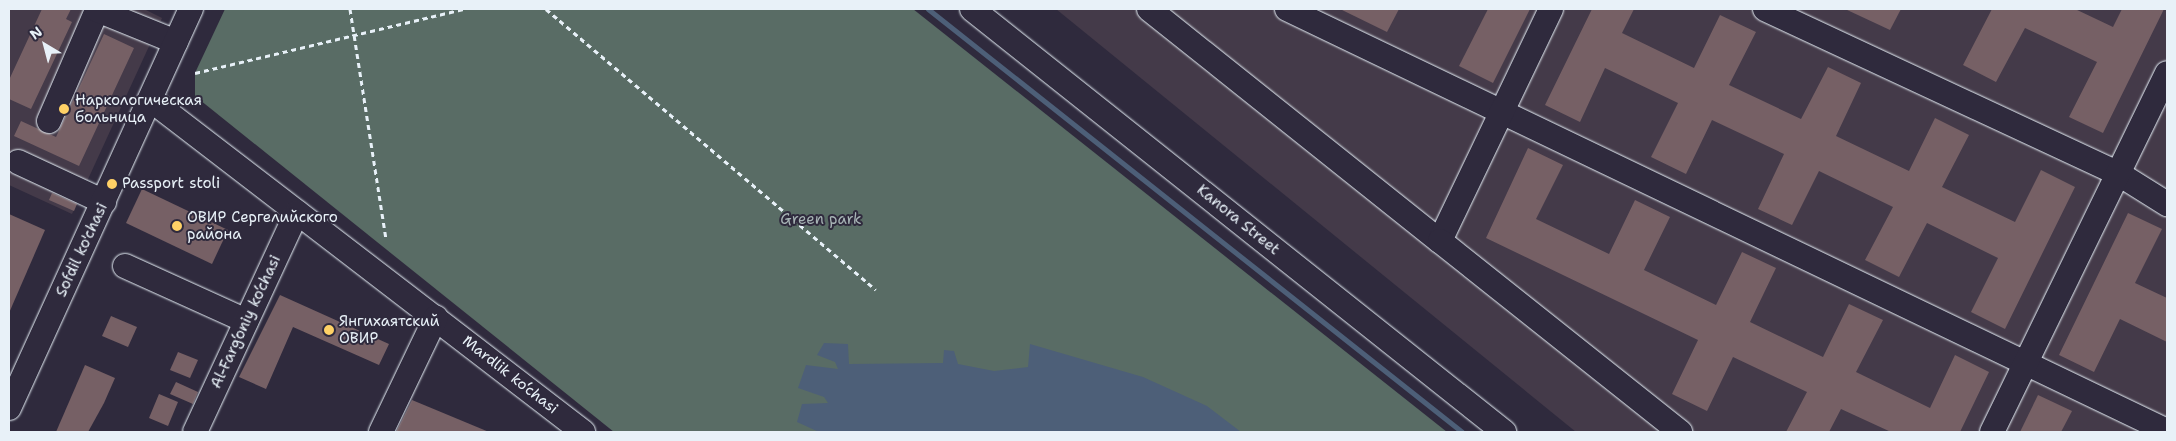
<!DOCTYPE html>
<meta charset="utf-8">
<style>
body{margin:0}
#map{position:relative;width:2176px;height:441px;overflow:hidden;background:#2f2a3d;font-family:"Shantell Sans",sans-serif}
div>[style]{position:absolute}
.built>*{inset:0;background:#443a49}
.green>*{inset:0;background:#596c65}
.water>*{inset:0;background:#4d5f78}
.stream>*{height:5px;margin:-2.5px;padding:0 2.5px;transform-origin:2.5px;border-radius:2.5px;background:#4d5f78}
.building>*{inset:0;background:#766065}
.path>*{height:3px;margin-top:-1.5px;transform-origin:0;background:repeating-linear-gradient(90deg,#e8f1f8 0 5px,transparent 0 9px)}
.roads{filter:drop-shadow(0 0 1px #e8f1f8) drop-shadow(0 0 1px #e8f1f8)}
.minor>*{height:24px;margin:-12px;padding:0 12px;transform-origin:12px;border-radius:12px;background:#2f2a3d}
.dots>*{width:14px;height:14px;translate:-50% -50%;box-sizing:border-box;border:2px solid #2f2a3d;border-radius:50%}
span{translate:-50% -50%;white-space:nowrap;text-align:center;line-height:1.15;-webkit-text-stroke:4px #2f2a3d;paint-order:stroke}
.poi-label{font-size:15px;color:#e8f1f8}
.left{translate:0 -50%;text-align:left}
.park-label{font-size:15px;color:#a8b5b6}
.street-label{font-size:15px;color:#e8f1f8}
.frame{position:absolute;inset:0;border:10px solid #e8f1f8;pointer-events:none}
.north{position:absolute;left:20px;top:20px;width:50px;height:50px;-webkit-text-stroke:4px #2f2a3d;paint-order:stroke;rotate:323deg;font-size:14px;font-weight:700;line-height:20px;text-align:center;color:#e8f1f8}
.north::after{content:'';display:block;margin:auto;width:18px;height:22px;background:#e8f1f8;clip-path:polygon(50% 0,100% 100%,50% 72%,0 100%)}
</style>
<div id="map">
<div class="built">
<i style="clip-path:polygon(9px 9px,144px 9px,162px 18px,72px 214px,9px 185px)"></i>
<i style="clip-path:polygon(1056px 9px,2167px 9px,2167px 432px,1576px 432px)"></i>
</div>
<div class="green">
<i style="clip-path:polygon(225px 9px,913px 9px,1447px 432px,614px 432px,195px 96px,195px 73px)"></i>
</div>
<div class="water">
<i style="clip-path:polygon(824px 343px,848px 344px,849px 364px,943px 363px,944px 350px,954px 351px,958px 364px,994px 371px,1028px 367px,1030px 344px,1143px 377px,1207px 406px,1241px 432px,819px 432px,797px 422px,802px 404px,828px 403px,824px 397px,798px 388px,806px 365px,838px 369px,835px 362px,817px 355px)"></i>
</div>
<div class="stream">
<i style="left:928px;top:9px;width:681px;rotate:38.38deg"></i>
</div>
<div class="building">
<i style="clip-path:polygon(42px 9px,71px 9px,66px 19px,72px 22px,31px 109px,9px 99px,9px 80px)"></i>
<i style="clip-path:polygon(1340px 9px,1399px 9px,1387px 32px)"></i>
<i style="clip-path:polygon(1488px 9px,1530px 9px,1493px 83px,1459px 66px)"></i>
<i style="clip-path:polygon(1592px 9px,1634px 9px,1622px 33px,1694px 68px,1720px 15px,1756px 32px,1729px 85px,1801px 119px,1828px 67px,1861px 83px,1836px 136px,1909px 171px,1935px 118px,1969px 135px,1942px 187px,2015px 222px,2041px 170px,2075px 187px,2005px 329px,1971px 312px,1998px 258px,1927px 223px,1899px 277px,1865px 260px,1893px 207px,1819px 171px,1792px 225px,1758px 209px,1784px 154px,1712px 120px,1686px 174px,1651px 157px,1678px 103px,1605px 68px,1580px 122px,1545px 105px)"></i>
<i style="clip-path:polygon(1845px 9px,1901px 9px,1890px 30px)"></i>
<i style="clip-path:polygon(1992px 9px,2075px 9px,2113px 27px,2122px 9px,2164px 9px,2103px 133px,2069px 117px,2097px 62px,2025px 28px,1996px 82px,1963px 65px)"></i>
<i style="clip-path:polygon(104px 34px,134px 48px,79px 166px,14px 136px,21px 121px,56px 137px)"></i>
<i style="clip-path:polygon(1528px 148px,1563px 165px,1536px 219px,1609px 254px,1635px 200px,1670px 217px,1644px 270px,1716px 305px,1742px 252px,1776px 268px,1750px 322px,1823px 357px,1849px 304px,1883px 320px,1856px 372px,1930px 408px,1955px 355px,1989px 372px,1960px 432px,1891px 432px,1841px 409px,1829px 432px,1786px 432px,1807px 392px,1733px 357px,1707px 411px,1672px 394px,1698px 340px,1486px 238px)"></i>
<i style="clip-path:polygon(142px 189px,228px 230px,212px 264px,126px 223px)"></i>
<i style="clip-path:polygon(52px 193px,77px 204px,74px 211px,49px 200px)"></i>
<i style="clip-path:polygon(2128px 213px,2162px 229px,2135px 283px,2167px 298px,2167px 342px,2120px 319px,2094px 372px,2059px 355px)"></i>
<i style="clip-path:polygon(9px 214px,45px 230px,9px 313px)"></i>
<i style="clip-path:polygon(280px 295px,389px 344px,379px 365px,293px 327px,266px 389px,239px 377px)"></i>
<i style="clip-path:polygon(111px 316px,137px 327px,128px 347px,102px 336px)"></i>
<i style="clip-path:polygon(178px 352px,198px 360px,190px 378px,170px 370px)"></i>
<i style="clip-path:polygon(85px 365px,115px 378px,104px 403px,88px 432px,56px 432px)"></i>
<i style="clip-path:polygon(176px 382px,198px 392px,193px 404px,170px 394px)"></i>
<i style="clip-path:polygon(159px 394px,178px 402px,168px 426px,149px 418px)"></i>
<i style="clip-path:polygon(2038px 395px,2072px 411px,2061px 432px,2020px 432px)"></i>
<i style="clip-path:polygon(412px 400px,489px 432px,396px 432px)"></i>
</div>
<div class="path">
<i style="left:350px;top:9px;width:232px;rotate:81.1deg"></i>
<i style="left:546px;top:9px;width:433px;rotate:40.4deg"></i>
<i style="left:195px;top:73px;width:277px;rotate:-13.4deg"></i>
</div>
<div class="roads">
<div class="minor">
<i style="left:972px;top:9px;width:680px;rotate:38.49deg"></i>
<i style="left:1149px;top:9px;width:372px;rotate:38.6deg"></i>
<i style="left:1287px;top:9px;width:976px;rotate:25.62deg"></i>
<i style="left:1551px;top:9px;width:257px;rotate:115.6deg"></i>
<i style="left:1440px;top:241px;width:307px;rotate:38.5deg"></i>
<i style="left:1765px;top:9px;width:391px;rotate:25deg"></i>
<i style="left:2119px;top:174px;width:57px;rotate:32deg"></i>
<i style="left:151px;top:100px;width:545px;rotate:37.54deg"></i>
<i style="left:49px;top:121px;width:121px;rotate:-66.6deg"></i>
<i style="left:97px;top:10px;width:85px;rotate:22.1deg"></i>
<i style="left:18px;top:162px;width:95px;rotate:24.9deg"></i>
<i style="left:125px;top:266px;width:133px;rotate:24.4deg"></i>
<i style="left:9px;top:408px;width:439px;rotate:-65.5deg"></i>
<i style="left:195px;top:432px;width:242px;rotate:-65.1deg"></i>
<i style="left:381px;top:432px;width:127px;rotate:-64.4deg"></i>
<i style="left:1992px;top:432px;width:399px;rotate:-64deg"></i>
</div>
</div>
<div class="dots">
<i style="left:64px;top:109px;background:#ffd166"></i>
<i style="left:112px;top:184px;background:#ffd166"></i>
<i style="left:177px;top:226px;background:#ffd166"></i>
<i style="left:329px;top:330px;background:#ffd166"></i>
</div>
<div class="poi-label">
<span class="left" style="left:75px;top:109px">Наркологическая<br>больница</span>
<span class="left" style="left:122px;top:184px">Passport stoli</span>
<span class="left" style="left:187px;top:226px">ОВИР Сергелийского<br>района</span>
<span class="left" style="left:339px;top:330px">Янгихаятский<br>ОВИР</span>
</div>
<div class="park-label">
<span style="left:821px;top:220px">Green park</span>
</div>
<div class="street-label">
<span style="left:1238px;top:220px;rotate:39deg">Kanora Street</span>
<span style="left:82px;top:250px;rotate:-65deg">Sofdil ko'chasi</span>
<span style="left:246px;top:322px;rotate:-65deg">Al-Farg‘oniy ko‘chasi</span>
<span style="left:510px;top:375px;rotate:38deg">Mardlik ko‘chasi</span>
</div>
<div class="frame"></div>
<div class="north">N</div>
</div>
